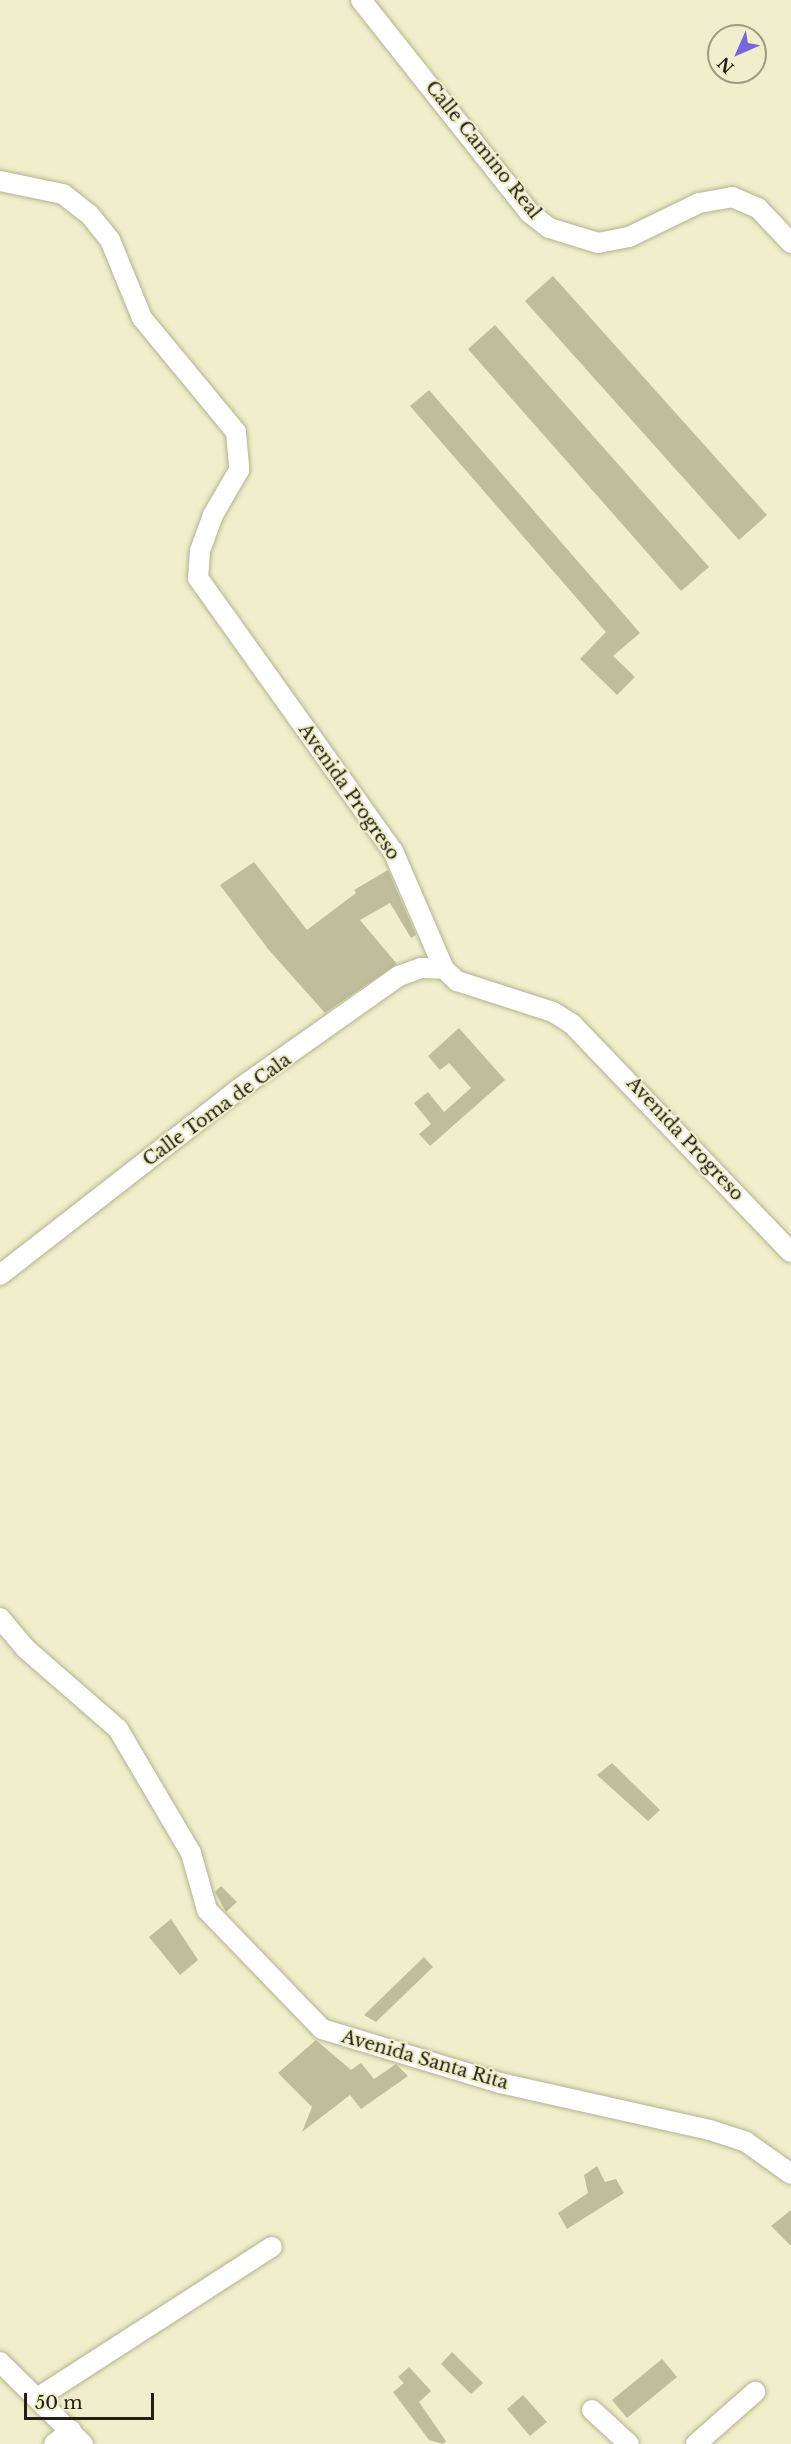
<!DOCTYPE html>
<style>
body{margin:0}
#map{position:relative;width:791px;height:2444px;overflow:hidden;background:#f0efcb;font-family:"Libre Baskerville",serif}
div>[style]{position:absolute}
.building>*{inset:0;background:#bebe9b}
.roads{filter:drop-shadow(0 0 2px #b3b390) drop-shadow(0 0 2px #b3b390)}
.minor>*{height:20px;margin:-10px;padding:0 10px;transform-origin:10px;border-radius:10px;background:#fff}
span{translate:-50% -50%;white-space:nowrap;text-align:center;line-height:1.15;-webkit-text-stroke:4.5px #f0efcb;paint-order:stroke}
.street-label{font-size:18px;color:#212013}
.north{position:absolute;left:707px;top:24px;width:60px;height:60px;box-sizing:border-box;background:#f0efcb;border:2px solid #9d9c81;border-radius:50%;rotate:225deg;font-size:16px;font-weight:700;line-height:24px;text-align:center;color:#212013}
.north::after{content:'';display:block;margin:auto;width:21px;height:27px;background:#7965e0;clip-path:polygon(50% 0,100% 100%,50% 72%,0 100%)}
.scale{position:absolute;left:24px;top:2393px;width:130px;height:27px;box-sizing:border-box;border:3px solid #212013;border-top:0;padding-left:8px;font-size:18px;line-height:21px;white-space:nowrap;color:#212013;-webkit-text-stroke:4px #f0efcb;paint-order:stroke}
</style>
<div id="map">
<div class="building">
<i style="clip-path:polygon(553px 276px,767px 515px,739px 540px,525px 301px)"></i>
<i style="clip-path:polygon(495px 325px,709px 567px,681px 591px,468px 349px)"></i>
<i style="clip-path:polygon(429px 390px,640px 633px,613px 656px,635px 677px,617px 695px,580px 659px,606px 632px,410px 406px)"></i>
<i style="clip-path:polygon(254px 862px,307px 930px,356px 893px,354px 890px,388px 870px,416px 935px,411px 938px,390px 903px,360px 920px,397px 964px,325px 1013px,268px 949px,220px 885px)"></i>
<i style="clip-path:polygon(459px 1028px,505px 1080px,430px 1146px,419px 1134px,431px 1124px,414px 1103px,428px 1092px,444px 1112px,471px 1088px,449px 1063px,440px 1070px,428px 1056px)"></i>
<i style="clip-path:polygon(612px 1763px,660px 1810px,648px 1821px,597px 1775px)"></i>
<i style="clip-path:polygon(221px 1886px,237px 1902px,226px 1912px,215px 1892px)"></i>
<i style="clip-path:polygon(171px 1919px,198px 1960px,180px 1975px,149px 1937px)"></i>
<i style="clip-path:polygon(424px 1957px,433px 1967px,376px 2022px,364px 2015px)"></i>
<i style="clip-path:polygon(316px 2040px,351px 2070px,361px 2063px,374px 2079px,396px 2064px,408px 2076px,361px 2109px,350px 2095px,302px 2132px,312px 2107px,278px 2073px)"></i>
<i style="clip-path:polygon(597px 2166px,605px 2182px,616px 2179px,624px 2193px,567px 2229px,558px 2213px,588px 2193px,584px 2175px)"></i>
<i style="clip-path:polygon(791px 2210px,791px 2246px,771px 2226px)"></i>
<i style="clip-path:polygon(452px 2352px,483px 2383px,471px 2394px,441px 2364px)"></i>
<i style="clip-path:polygon(662px 2359px,677px 2377px,627px 2418px,612px 2400px)"></i>
<i style="clip-path:polygon(409px 2367px,431px 2391px,419px 2402px,446px 2441px,443px 2444px,429px 2440px,393px 2392px,404px 2383px,398px 2377px)"></i>
<i style="clip-path:polygon(523px 2395px,547px 2422px,530px 2436px,507px 2409px)"></i>
</div>
<div class="roads">
<div class="minor">
<i style="left:361px;top:0;width:272px;rotate:51.6deg"></i>
<i style="left:530px;top:213px;width:24px;rotate:38deg"></i>
<i style="left:549px;top:228px;width:51px;rotate:17deg"></i>
<i style="left:598px;top:243px;width:32px;rotate:-11deg"></i>
<i style="left:629px;top:237px;width:78px;rotate:-25.9deg"></i>
<i style="left:699px;top:203px;width:34px;rotate:-10deg"></i>
<i style="left:732px;top:197px;width:28px;rotate:23deg"></i>
<i style="left:758px;top:208px;width:48px;rotate:46.7deg"></i>
<i style="left:0;top:181px;width:64px;rotate:11.7deg"></i>
<i style="left:63px;top:194px;width:33px;rotate:38deg"></i>
<i style="left:89px;top:214px;width:33px;rotate:51deg"></i>
<i style="left:110px;top:240px;width:84px;rotate:67.7deg"></i>
<i style="left:142px;top:318px;width:148px;rotate:50.5deg"></i>
<i style="left:236px;top:432px;width:38px;rotate:85deg"></i>
<i style="left:239px;top:470px;width:52px;rotate:120deg"></i>
<i style="left:213px;top:515px;width:38px;rotate:110deg"></i>
<i style="left:200px;top:551px;width:27px;rotate:94deg"></i>
<i style="left:198px;top:578px;width:335px;rotate:54.5deg"></i>
<i style="left:393px;top:851px;width:129px;rotate:66.6deg"></i>
<i style="left:444px;top:969px;width:18px;rotate:43deg"></i>
<i style="left:457px;top:981px;width:101px;rotate:17.9deg"></i>
<i style="left:553px;top:1012px;width:22px;rotate:32deg"></i>
<i style="left:572px;top:1024px;width:316px;rotate:46.2deg"></i>
<i style="left:0;top:1275px;width:299px;rotate:-37.9deg"></i>
<i style="left:236px;top:1091px;width:199px;rotate:-35.2deg"></i>
<i style="left:399px;top:976px;width:23px;rotate:-20deg"></i>
<i style="left:421px;top:968px;width:23px;rotate:2deg"></i>
<i style="left:0;top:1618px;width:40px;rotate:50deg"></i>
<i style="left:26px;top:1649px;width:122px;rotate:41deg"></i>
<i style="left:118px;top:1729px;width:144px;rotate:59.5deg"></i>
<i style="left:191px;top:1853px;width:59px;rotate:74.3deg"></i>
<i style="left:207px;top:1910px;width:165px;rotate:46deg"></i>
<i style="left:322px;top:2029px;width:186px;rotate:16.9deg"></i>
<i style="left:500px;top:2083px;width:215px;rotate:12.6deg"></i>
<i style="left:710px;top:2130px;width:38px;rotate:18deg"></i>
<i style="left:746px;top:2142px;width:55px;rotate:35.4deg"></i>
<i style="left:0;top:2362px;width:117px;rotate:44.7deg"></i>
<i style="left:39px;top:2397px;width:277px;rotate:-32.8deg"></i>
<i style="left:592px;top:2410px;width:50px;rotate:42.6deg"></i>
<i style="left:54px;top:2444px;width:22px;rotate:-39deg"></i>
<i style="left:696px;top:2444px;width:79px;rotate:-41.4deg"></i>
</div>
</div>
<div class="street-label">
<span style="left:483px;top:150px;rotate:51deg">Calle Camino Real</span>
<span style="left:349px;top:792px;rotate:55deg">Avenida Progreso</span>
<span style="left:217px;top:1110px;rotate:-36deg">Calle Toma de Cala</span>
<span style="left:685px;top:1139px;rotate:47deg">Avenida Progreso</span>
<span style="left:425px;top:2060px;rotate:16deg">Avenida Santa Rita</span>
</div>
<div class="north">N</div>
<div class="scale">50 m</div>
</div>
